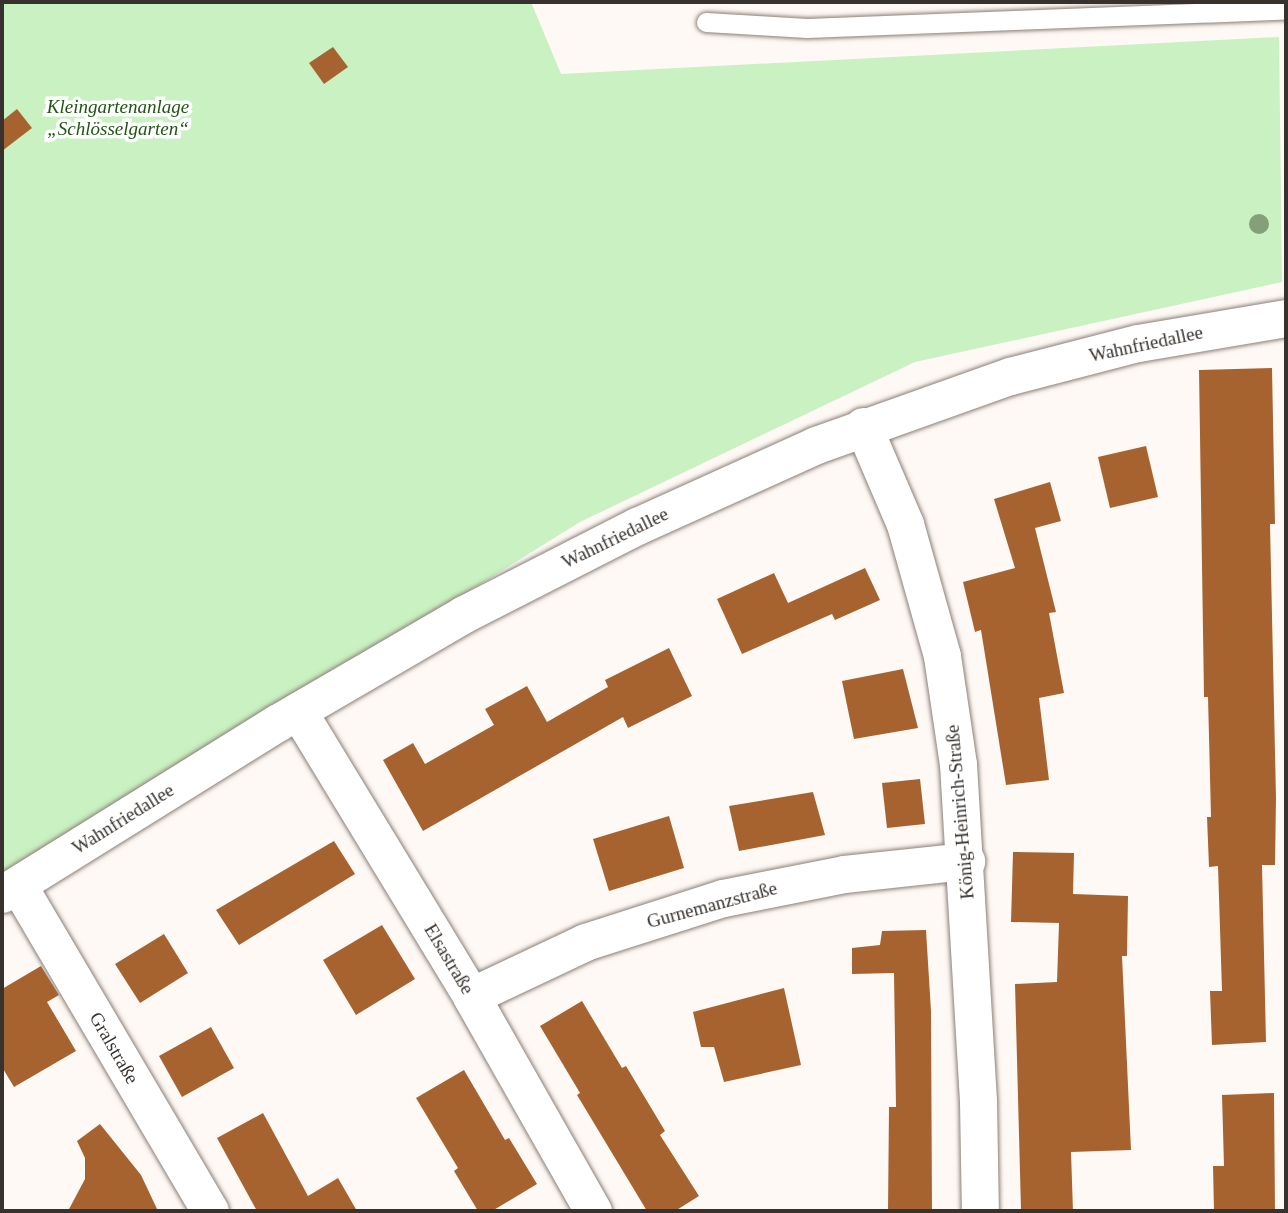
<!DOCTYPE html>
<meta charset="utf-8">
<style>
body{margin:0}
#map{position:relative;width:1288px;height:1213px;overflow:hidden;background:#fef9f5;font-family:Georgia,serif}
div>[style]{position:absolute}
.green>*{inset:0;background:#c9f1c1}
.building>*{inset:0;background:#a6632f}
.roads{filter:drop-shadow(0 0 2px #8b7f77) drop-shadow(0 0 2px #8b7f77)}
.service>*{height:19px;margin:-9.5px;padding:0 9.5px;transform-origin:9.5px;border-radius:9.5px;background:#fff}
.minor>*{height:37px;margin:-18.5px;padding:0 18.5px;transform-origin:18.5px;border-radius:18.5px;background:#fff}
.trees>*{width:20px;height:20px;margin:-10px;border-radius:50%;background:#849f79}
span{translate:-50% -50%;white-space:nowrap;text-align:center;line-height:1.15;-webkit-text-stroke:7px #fff;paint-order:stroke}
.park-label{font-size:19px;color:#205513;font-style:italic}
.street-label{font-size:19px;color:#37322e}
.frame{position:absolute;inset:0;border:4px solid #37322e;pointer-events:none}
</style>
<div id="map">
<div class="green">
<i style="clip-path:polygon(2px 2px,531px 2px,561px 74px,1279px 37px,1282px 282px,915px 362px,580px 522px,2px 882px)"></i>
</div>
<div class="building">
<i style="clip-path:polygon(333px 47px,348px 67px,324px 84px,309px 63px)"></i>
<i style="clip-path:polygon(17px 109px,32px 128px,2px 151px,2px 121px)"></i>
<i style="clip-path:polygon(1272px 368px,1275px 524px,1270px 524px,1276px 798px,1275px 865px,1262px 865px,1266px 1042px,1212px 1045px,1210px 991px,1222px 991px,1218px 866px,1209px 867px,1207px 817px,1211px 817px,1208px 697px,1204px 697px,1199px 370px)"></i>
<i style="clip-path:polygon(1146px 446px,1158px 497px,1110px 508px,1098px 457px)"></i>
<i style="clip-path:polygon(1050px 482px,1061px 521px,1035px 528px,1056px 612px,1049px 613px,1064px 693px,1039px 698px,1049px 780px,1006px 785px,981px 630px,975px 632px,963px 582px,1015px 568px,994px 499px)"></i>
<i style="clip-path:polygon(865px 568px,880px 600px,835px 620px,832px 614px,742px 654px,717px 599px,774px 573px,788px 603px)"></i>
<i style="clip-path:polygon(669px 648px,692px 696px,628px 728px,623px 717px,423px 831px,383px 760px,413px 743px,425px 764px,494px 725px,485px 709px,527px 686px,547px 722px,608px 687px,605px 680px)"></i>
<i style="clip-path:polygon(903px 669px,918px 728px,854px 739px,842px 681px)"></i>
<i style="clip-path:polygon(920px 779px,925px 824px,887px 828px,882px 783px)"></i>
<i style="clip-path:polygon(813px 792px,825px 835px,739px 851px,729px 806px)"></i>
<i style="clip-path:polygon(669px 816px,684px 868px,609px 891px,593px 839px)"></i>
<i style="clip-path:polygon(334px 841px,355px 874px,239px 945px,216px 910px)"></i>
<i style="clip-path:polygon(1013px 852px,1074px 853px,1073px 894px,1128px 896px,1127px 956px,1122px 956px,1131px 1150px,1071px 1152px,1073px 1211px,1021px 1210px,1015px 984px,1057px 982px,1059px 923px,1011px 922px)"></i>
<i style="clip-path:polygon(382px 925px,415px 979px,356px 1015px,323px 960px)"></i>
<i style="clip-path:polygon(926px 930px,931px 1011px,932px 1211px,888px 1211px,889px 1107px,896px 1107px,894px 973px,852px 974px,852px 948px,880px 945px,882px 931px)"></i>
<i style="clip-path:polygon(164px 934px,188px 973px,140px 1003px,115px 964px)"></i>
<i style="clip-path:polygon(41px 966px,59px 995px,47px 1002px,76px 1051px,14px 1087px,2px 1067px,2px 989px)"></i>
<i style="clip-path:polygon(784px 988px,801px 1065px,724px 1082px,714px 1047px,701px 1047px,693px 1012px)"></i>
<i style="clip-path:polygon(582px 1001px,622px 1068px,626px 1066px,665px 1131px,660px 1135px,699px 1196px,675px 1211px,647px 1211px,577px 1095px,580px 1093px,540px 1026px)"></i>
<i style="clip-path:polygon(211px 1027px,234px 1068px,182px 1097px,159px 1056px)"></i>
<i style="clip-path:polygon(464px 1070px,505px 1140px,509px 1138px,537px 1184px,492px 1211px,478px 1211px,454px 1171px,458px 1168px,416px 1098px)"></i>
<i style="clip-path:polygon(1274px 1093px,1275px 1211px,1214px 1211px,1213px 1166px,1224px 1166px,1222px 1095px)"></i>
<i style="clip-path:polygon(263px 1113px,308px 1196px,338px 1178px,357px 1211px,257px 1211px,217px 1138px)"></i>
<i style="clip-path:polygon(100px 1124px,141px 1175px,158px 1211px,68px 1211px,85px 1179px,85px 1158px,77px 1141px)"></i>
</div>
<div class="roads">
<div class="service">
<i style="left:706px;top:22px;width:101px;rotate:3.4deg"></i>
<i style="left:807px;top:28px;width:479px;rotate:-2.2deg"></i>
</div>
<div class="minor">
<i style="left:863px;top:426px;width:107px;rotate:66.8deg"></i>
<i style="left:905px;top:524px;width:137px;rotate:74.3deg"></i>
<i style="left:942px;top:656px;width:109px;rotate:81.6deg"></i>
<i style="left:958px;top:764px;width:338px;rotate:86.6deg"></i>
<i style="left:978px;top:1101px;width:110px;rotate:89deg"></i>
<i style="left:298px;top:711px;width:333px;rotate:58.7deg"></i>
<i style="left:471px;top:996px;width:247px;rotate:60.4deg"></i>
<i style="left:18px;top:885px;width:378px;rotate:59.5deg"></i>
<i style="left:2px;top:894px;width:324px;rotate:-31.9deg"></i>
<i style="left:277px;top:723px;width:216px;rotate:-30.2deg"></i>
<i style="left:464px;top:614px;width:194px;rotate:-27deg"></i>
<i style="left:637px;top:526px;width:196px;rotate:-24.3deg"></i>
<i style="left:816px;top:445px;width:206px;rotate:-19.6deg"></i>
<i style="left:1010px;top:376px;width:132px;rotate:-14.5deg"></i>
<i style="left:1138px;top:343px;width:150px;rotate:-9.6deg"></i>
<i style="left:471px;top:996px;width:126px;rotate:-25.3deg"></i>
<i style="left:585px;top:942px;width:145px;rotate:-17.7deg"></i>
<i style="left:723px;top:898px;width:123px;rotate:-11.2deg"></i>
<i style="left:844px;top:874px;width:123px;rotate:-6.1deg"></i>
</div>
</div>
<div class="trees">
<i style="left:1259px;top:224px"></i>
</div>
<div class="park-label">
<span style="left:118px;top:118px">Kleingartenanlage<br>„Schlösselgarten“</span>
</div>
<div class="street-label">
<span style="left:1146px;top:344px;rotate:-12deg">Wahnfriedallee</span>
<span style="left:615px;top:538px;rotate:-26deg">Wahnfriedallee</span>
<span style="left:960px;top:812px;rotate:-95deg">König-Heinrich-Straße</span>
<span style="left:123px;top:819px;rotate:-32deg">Wahnfriedallee</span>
<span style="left:712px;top:905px;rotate:-15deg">Gurnemanzstraße</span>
<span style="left:449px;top:959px;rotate:59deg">Elsastraße</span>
<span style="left:114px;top:1048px;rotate:60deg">Gralstraße</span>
</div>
<div class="frame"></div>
</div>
